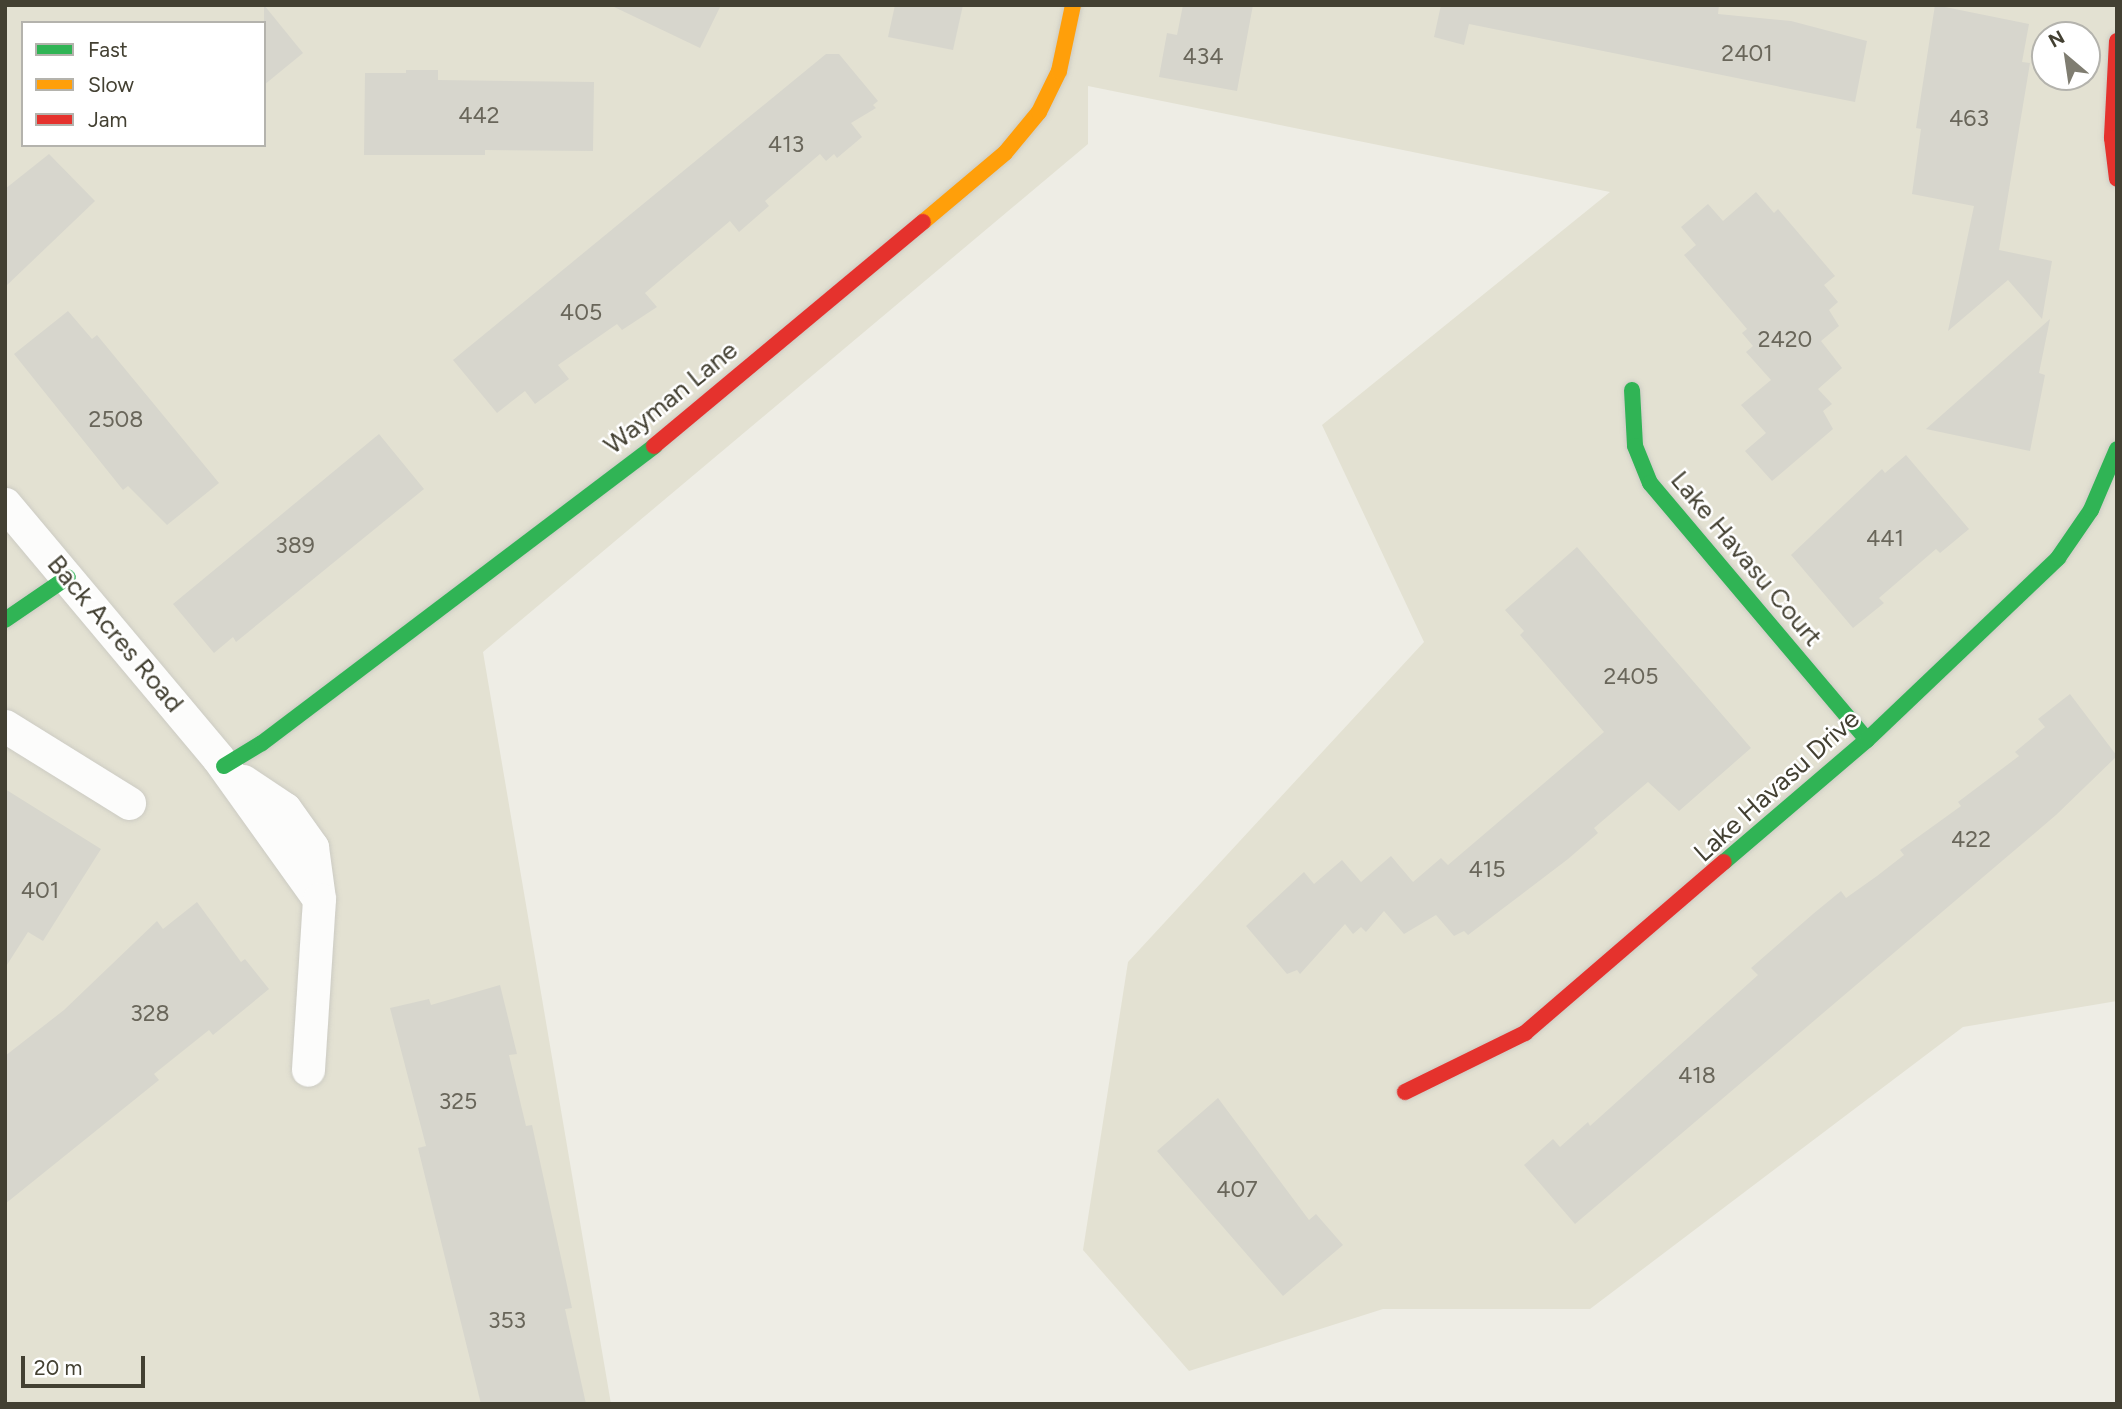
<!DOCTYPE html>
<style>
body{margin:0}
#map{position:relative;width:2122px;height:1409px;overflow:hidden;background:#eeede5;font-family:Figtree,sans-serif}
div>[style]{position:absolute}
.residential>*{inset:0;background:#e3e1d2}
.building>*{inset:0;background:#d7d6cd}
.roads{filter:drop-shadow(0 0 2px #cccbc3) drop-shadow(0 0 2px #cccbc3)}
.street>*{height:33px;margin:-16.5px;padding:0 16.5px;transform-origin:16.5px;border-radius:16.5px;background:#fcfcfb}
.fast>*{height:16px;margin:-8px;padding:0 8px;transform-origin:8px;border-radius:8px;background:#30b455}
.slow>*{height:16px;margin:-8px;padding:0 8px;transform-origin:8px;border-radius:8px;background:#ff9f0a}
.jam>*{height:16px;margin:-8px;padding:0 8px;transform-origin:8px;border-radius:8px;background:#e5322d}
span{translate:-50% -50%;white-space:nowrap;text-align:center;line-height:1.15;-webkit-text-stroke:5px #fff;paint-order:stroke}
.number-label{font-size:23px;color:#69665a}
.number-label span{-webkit-text-stroke-width:0}
.street-label{font-size:26px;color:#434032}
.frame{position:absolute;inset:0;border:7px solid #434032;pointer-events:none}
.legend{position:absolute;left:21px;top:21px;width:245px;height:126px;box-sizing:border-box;background:#fff;border:2px solid #b4b3ad;margin:0;padding:9px 12px;list-style:none;font-size:21px;color:#434032}
.legend li{display:flex;align-items:center;gap:14px;height:35px}
.legend b{width:35px;border:2px solid #b4b3ad}
.north{position:absolute;left:2031px;top:21px;width:70px;height:70px;box-sizing:border-box;background:#fff;border:2px solid #b4b3ad;border-radius:50%;rotate:331deg;font-size:19px;font-weight:700;line-height:28px;text-align:center;color:#434032}
.north::after{content:'';display:block;margin:auto;width:24px;height:32px;background:#7f7d71;clip-path:polygon(50% 0,100% 100%,50% 72%,0 100%)}
.scale{position:absolute;left:21px;top:1356px;width:124px;height:32px;box-sizing:border-box;border:4px solid #434032;border-top:0;padding-left:9px;font-size:21px;line-height:24px;white-space:nowrap;color:#434032;-webkit-text-stroke:5px #fff;paint-order:stroke}
</style>
<div id="map">
<div class="residential">
<i style="clip-path:polygon(evenodd,5px 5px,2117px 5px,2117px 1001px,1963px 1027px,1590px 1309px,1383px 1309px,1189px 1371px,1083px 1250px,1128px 962px,1424px 642px,1322px 425px,1610px 192px,1088px 86px,1088px 144px,483px 652px,611px 1404px,5px 1404px,5px 5px,23px 23px,264px 23px,264px 145px,23px 145px,23px 23px,5px 5px,2045px 35px,2087px 35px,2087px 77px,2045px 77px,2045px 35px)"></i>
</div>
<div class="building">
<i style="clip-path:polygon(264px 5px,303px 53px,264px 85px)"></i>
<i style="clip-path:polygon(610px 5px,721px 5px,700px 48px)"></i>
<i style="clip-path:polygon(895px 5px,963px 5px,953px 50px,888px 37px)"></i>
<i style="clip-path:polygon(1183px 5px,1253px 5px,1237px 91px,1159px 77px,1167px 33px,1177px 35px)"></i>
<i style="clip-path:polygon(1441px 5px,1719px 5px,1718px 14px,1791px 21px,1867px 41px,1855px 102px,1469px 24px,1464px 45px,1434px 37px)"></i>
<i style="clip-path:polygon(1935px 5px,2029px 24px,2022px 62px,2030px 63px,1999px 250px,2052px 261px,2042px 319px,2008px 280px,1948px 331px,1974px 206px,1912px 194px,1921px 129px,1916px 128px)"></i>
<i style="clip-path:polygon(826px 54px,839px 54px,878px 101px,873px 105px,876px 108px,851px 123px,862px 137px,837px 158px,834px 154px,826px 161px,820px 154px,765px 201px,769px 206px,739px 232px,730px 221px,645px 293px,657px 307px,622px 330px,617px 324px,558px 365px,569px 379px,535px 404px,525px 391px,497px 413px,453px 360px)"></i>
<i style="clip-path:polygon(406px 70px,438px 70px,438px 80px,594px 82px,593px 151px,485px 150px,485px 155px,364px 155px,365px 73px,406px 73px)"></i>
<i style="clip-path:polygon(49px 154px,95px 201px,5px 287px,5px 189px)"></i>
<i style="clip-path:polygon(1756px 192px,1774px 213px,1778px 209px,1835px 276px,1824px 285px,1838px 302px,1829px 310px,1839px 326px,1821px 341px,1842px 368px,1818px 389px,1832px 404px,1823px 411px,1833px 429px,1772px 481px,1745px 451px,1766px 433px,1741px 405px,1771px 380px,1746px 352px,1753px 346px,1742px 333px,1747px 329px,1684px 255px,1696px 245px,1681px 227px,1708px 204px,1723px 221px)"></i>
<i style="clip-path:polygon(68px 311px,92px 339px,97px 335px,219px 483px,167px 525px,128px 486px,123px 490px,14px 354px)"></i>
<i style="clip-path:polygon(2050px 319px,2039px 373px,2045px 375px,2030px 451px,1926px 429px)"></i>
<i style="clip-path:polygon(379px 434px,424px 489px,236px 642px,233px 637px,214px 653px,173px 604px)"></i>
<i style="clip-path:polygon(1906px 455px,1969px 529px,1940px 553px,1936px 549px,1879px 598px,1884px 603px,1853px 628px,1791px 555px,1882px 469px,1885px 473px)"></i>
<i style="clip-path:polygon(1577px 547px,1751px 748px,1679px 811px,1648px 782px,1594px 828px,1598px 833px,1568px 859px,1468px 935px,1464px 931px,1454px 936px,1436px 915px,1404px 934px,1384px 911px,1366px 932px,1361px 927px,1353px 934px,1345px 924px,1300px 974px,1297px 970px,1287px 974px,1246px 926px,1304px 872px,1314px 884px,1342px 860px,1361px 882px,1391px 856px,1413px 882px,1441px 858px,1448px 865px,1604px 732px,1520px 635px,1524px 631px,1505px 610px)"></i>
<i style="clip-path:polygon(2070px 694px,2117px 756px,2056px 815px,1575px 1224px,1524px 1165px,1553px 1139px,1560px 1147px,1588px 1122px,1590px 1126px,1758px 975px,1751px 968px,1813px 914px,1841px 891px,1846px 898px,1877px 876px,1904px 855px,1900px 850px,1961px 806px,1958px 802px,2019px 756px,2015px 752px,2045px 727px,2038px 719px)"></i>
<i style="clip-path:polygon(5px 789px,101px 849px,43px 941px,28px 932px,5px 968px)"></i>
<i style="clip-path:polygon(197px 902px,241px 962px,245px 959px,269px 989px,213px 1035px,209px 1030px,154px 1074px,159px 1080px,5px 1204px,5px 1056px,64px 1010px,157px 921px,163px 929px)"></i>
<i style="clip-path:polygon(500px 985px,517px 1054px,509px 1055px,526px 1126px,532px 1125px,572px 1308px,565px 1309px,586px 1404px,481px 1404px,418px 1148px,426px 1146px,390px 1008px,429px 999px,431px 1005px)"></i>
<i style="clip-path:polygon(1218px 1098px,1309px 1220px,1316px 1214px,1343px 1245px,1283px 1296px,1157px 1151px)"></i>
</div>
<div class="roads">
<div class="street">
<i style="left:5px;top:504px;width:331px;rotate:50deg"></i>
<i style="left:218px;top:758px;width:173px;rotate:54.4deg"></i>
<i style="left:5px;top:726px;width:146px;rotate:31.8deg"></i>
<i style="left:243px;top:781px;width:50px;rotate:33.7deg"></i>
<i style="left:285px;top:809px;width:47px;rotate:54.6deg"></i>
<i style="left:312px;top:847px;width:52px;rotate:82.3deg"></i>
<i style="left:319px;top:899px;width:171px;rotate:93.7deg"></i>
</div>
<div class="fast">
<i style="left:1632px;top:390px;width:56px;rotate:86.9deg"></i>
<i style="left:1635px;top:446px;width:40px;rotate:68deg"></i>
<i style="left:1650px;top:483px;width:336px;rotate:49.8deg"></i>
<i style="left:5px;top:620px;width:76px;rotate:-34.3deg"></i>
<i style="left:224px;top:766px;width:44px;rotate:-31.2deg"></i>
<i style="left:262px;top:743px;width:492px;rotate:-37.1deg"></i>
<i style="left:1724px;top:862px;width:188px;rotate:-40.5deg"></i>
<i style="left:1867px;top:740px;width:264px;rotate:-43.6deg"></i>
<i style="left:2058px;top:558px;width:58px;rotate:-55.5deg"></i>
<i style="left:2091px;top:510px;width:66px;rotate:-66.9deg"></i>
</div>
<div class="slow">
<i style="left:923px;top:222px;width:107px;rotate:-40.1deg"></i>
<i style="left:1005px;top:153px;width:53px;rotate:-50.3deg"></i>
<i style="left:1039px;top:112px;width:46px;rotate:-64deg"></i>
<i style="left:1059px;top:71px;width:67px;rotate:-78deg"></i>
</div>
<div class="jam">
<i style="left:2117px;top:41px;width:97px;rotate:93deg"></i>
<i style="left:2112px;top:138px;width:41px;rotate:83deg"></i>
<i style="left:654px;top:446px;width:350px;rotate:-39.8deg"></i>
<i style="left:1405px;top:1092px;width:134px;rotate:-26.2deg"></i>
<i style="left:1525px;top:1033px;width:262px;rotate:-40.7deg"></i>
</div>
</div>
<div class="number-label">
<span style="left:1747px;top:53px">2401</span>
<span style="left:1203px;top:56px">434</span>
<span style="left:479px;top:115px">442</span>
<span style="left:1969px;top:118px">463</span>
<span style="left:786px;top:144px">413</span>
<span style="left:581px;top:312px">405</span>
<span style="left:1785px;top:339px">2420</span>
<span style="left:116px;top:419px">2508</span>
<span style="left:1885px;top:538px">441</span>
<span style="left:295px;top:545px">389</span>
<span style="left:1631px;top:676px">2405</span>
<span style="left:1971px;top:839px">422</span>
<span style="left:1487px;top:869px">415</span>
<span style="left:40px;top:890px">401</span>
<span style="left:150px;top:1013px">328</span>
<span style="left:1697px;top:1075px">418</span>
<span style="left:458px;top:1101px">325</span>
<span style="left:1237px;top:1189px">407</span>
<span style="left:507px;top:1320px">353</span>
</div>
<div class="street-label">
<span style="left:671px;top:398px;rotate:-39deg">Wayman Lane</span>
<span style="left:1746px;top:559px;rotate:50deg">Lake Havasu Court</span>
<span style="left:115px;top:634px;rotate:50deg">Back Acres Road</span>
<span style="left:1777px;top:786px;rotate:-42deg">Lake Havasu Drive</span>
</div>
<div class="frame"></div>
<ul class="legend">
<li><b style="height:9px;background:#30b455"></b>Fast</li>
<li><b style="height:9px;background:#ff9f0a"></b>Slow</li>
<li><b style="height:9px;background:#e5322d"></b>Jam</li>
</ul>
<div class="north">N</div>
<div class="scale">20 m</div>
</div>
